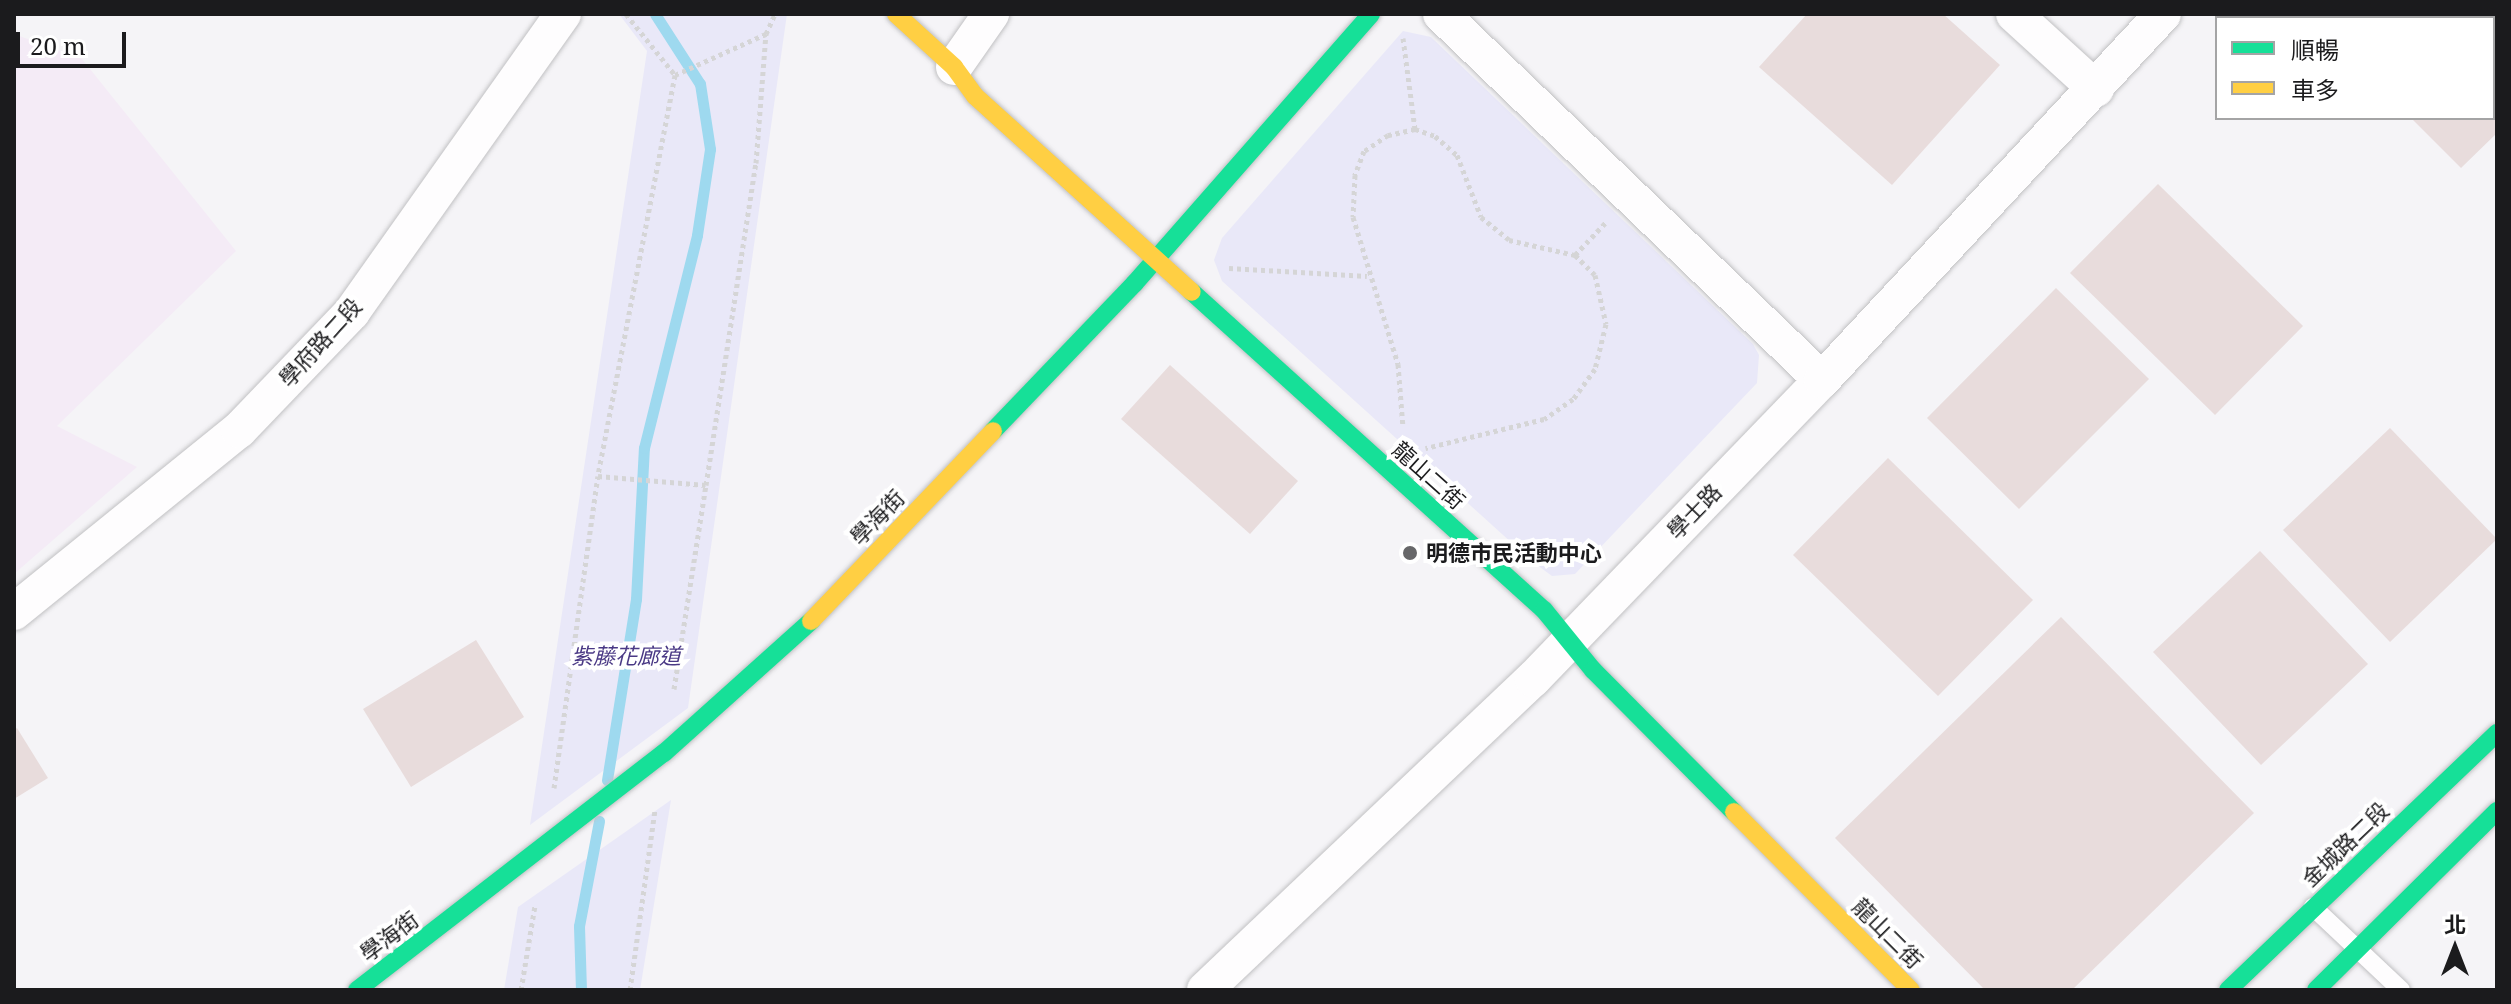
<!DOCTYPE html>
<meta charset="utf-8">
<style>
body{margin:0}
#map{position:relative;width:2511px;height:1004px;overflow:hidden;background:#f5f4f7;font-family:"Noto Serif","Noto Sans TC",serif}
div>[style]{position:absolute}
.industrial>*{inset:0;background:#f4ebf6}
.green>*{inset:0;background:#e9e8f8}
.stream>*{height:11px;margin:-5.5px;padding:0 5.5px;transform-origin:5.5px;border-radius:5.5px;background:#9ed9ef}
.building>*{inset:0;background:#e8dcdc}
.path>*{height:5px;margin-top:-2.5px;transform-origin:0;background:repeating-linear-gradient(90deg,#d5d5d6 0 4px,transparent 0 8px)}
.roads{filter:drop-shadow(0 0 2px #c1c1c3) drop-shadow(0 0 2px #c1c1c3)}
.lane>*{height:18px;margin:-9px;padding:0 9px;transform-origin:9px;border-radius:9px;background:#fefdfe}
.street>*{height:36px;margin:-18px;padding:0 18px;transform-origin:18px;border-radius:18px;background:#fefdfe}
.fast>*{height:18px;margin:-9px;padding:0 9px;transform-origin:9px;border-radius:9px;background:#16e098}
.slow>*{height:18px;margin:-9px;padding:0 9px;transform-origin:9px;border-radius:9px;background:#ffcf43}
.dots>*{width:22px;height:22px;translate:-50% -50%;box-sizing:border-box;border:4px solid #fff;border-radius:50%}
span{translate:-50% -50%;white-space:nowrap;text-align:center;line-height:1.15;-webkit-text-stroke:8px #fff;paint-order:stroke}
.street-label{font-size:22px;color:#1b1b1d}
.poi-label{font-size:22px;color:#1b1b1d;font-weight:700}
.left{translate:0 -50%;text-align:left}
.park-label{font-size:22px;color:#4a3985;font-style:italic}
.frame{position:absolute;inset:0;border:16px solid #1b1b1d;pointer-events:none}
.legend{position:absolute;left:2215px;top:16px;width:280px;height:104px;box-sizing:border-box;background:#fff;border:2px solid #a4a4a5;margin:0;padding:10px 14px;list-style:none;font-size:24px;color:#1b1b1d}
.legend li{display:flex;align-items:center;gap:16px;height:40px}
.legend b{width:40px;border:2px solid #a4a4a5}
.north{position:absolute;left:2415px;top:908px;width:80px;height:80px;-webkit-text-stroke:6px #fff;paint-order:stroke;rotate:0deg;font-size:22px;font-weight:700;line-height:32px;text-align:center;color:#1b1b1d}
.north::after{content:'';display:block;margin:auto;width:28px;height:36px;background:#1b1b1d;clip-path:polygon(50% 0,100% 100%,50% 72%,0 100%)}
.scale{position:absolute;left:16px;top:32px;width:110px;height:36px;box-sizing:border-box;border:4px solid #1b1b1d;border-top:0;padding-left:10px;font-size:24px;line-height:28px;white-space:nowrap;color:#1b1b1d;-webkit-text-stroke:6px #fff;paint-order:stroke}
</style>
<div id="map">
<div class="industrial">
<i style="clip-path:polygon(14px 34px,82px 59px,236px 251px,57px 426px,137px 467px,14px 574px)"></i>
</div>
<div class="green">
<i style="clip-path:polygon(619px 14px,787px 14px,688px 708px,530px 825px,647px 51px)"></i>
<i style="clip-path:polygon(1403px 31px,1431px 37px,1753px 344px,1759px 355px,1757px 383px,1575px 574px,1552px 576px,1533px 562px,1222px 281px,1214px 260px,1222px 238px)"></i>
<i style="clip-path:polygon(671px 800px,640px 990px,504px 990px,518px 907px)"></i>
</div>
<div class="stream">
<i style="left:607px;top:780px;width:183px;rotate:-80.9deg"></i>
<i style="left:636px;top:599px;width:151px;rotate:-87deg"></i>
<i style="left:644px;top:448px;width:219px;rotate:-76deg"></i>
<i style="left:697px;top:235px;width:87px;rotate:-81.4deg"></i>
<i style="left:710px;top:149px;width:66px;rotate:-98.7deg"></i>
<i style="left:700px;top:84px;width:83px;rotate:-122.7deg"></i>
<i style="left:581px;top:990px;width:64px;rotate:-91.8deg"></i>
<i style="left:579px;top:926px;width:107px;rotate:-79.2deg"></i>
</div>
<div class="building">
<i style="clip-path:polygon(1807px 14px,1943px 14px,2000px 65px,1892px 185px,1759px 67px)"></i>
<i style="clip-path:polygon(2308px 14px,2399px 14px,2395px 18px)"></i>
<i style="clip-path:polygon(2474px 14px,2497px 15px,2497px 133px,2461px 168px,2411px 118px,2493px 118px,2493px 18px,2470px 18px)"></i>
<i style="clip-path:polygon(2158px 184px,2303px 326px,2215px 415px,2070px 273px)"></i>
<i style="clip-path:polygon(2056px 288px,2149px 379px,2019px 509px,1927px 418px)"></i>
<i style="clip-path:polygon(1170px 365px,1298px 481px,1250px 534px,1121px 419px)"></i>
<i style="clip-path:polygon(2390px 428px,2497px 539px,2390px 642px,2283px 530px)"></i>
<i style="clip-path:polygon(1888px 458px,2033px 600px,1938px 696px,1793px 555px)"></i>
<i style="clip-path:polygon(2260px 551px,2368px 664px,2261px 765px,2153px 652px)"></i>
<i style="clip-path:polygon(2061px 617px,2254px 813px,2072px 990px,1985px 990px,1835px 838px)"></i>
<i style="clip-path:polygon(476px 640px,524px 717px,411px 787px,363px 709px)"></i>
<i style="clip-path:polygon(17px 728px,48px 778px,14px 799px,14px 730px)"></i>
</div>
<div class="path">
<i style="left:626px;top:14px;width:78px;rotate:51.2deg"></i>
<i style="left:675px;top:75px;width:100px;rotate:-24.3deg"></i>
<i style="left:766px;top:34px;width:22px;rotate:-66deg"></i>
<i style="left:1403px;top:38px;width:92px;rotate:82.5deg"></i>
<i style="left:1415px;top:129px;width:28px;rotate:167deg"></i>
<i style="left:1388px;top:135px;width:29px;rotate:146deg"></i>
<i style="left:1364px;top:151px;width:26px;rotate:111deg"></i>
<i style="left:1355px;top:175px;width:42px;rotate:92.7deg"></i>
<i style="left:1353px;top:217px;width:154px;rotate:73deg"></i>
<i style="left:1398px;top:364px;width:63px;rotate:85.5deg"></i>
<i style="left:675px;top:75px;width:408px;rotate:100.9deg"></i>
<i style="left:598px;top:476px;width:108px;rotate:4.8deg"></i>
<i style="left:706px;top:485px;width:326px;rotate:-81.2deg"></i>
<i style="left:756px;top:163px;width:129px;rotate:-85.6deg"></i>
<i style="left:1415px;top:129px;width:21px;rotate:19deg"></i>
<i style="left:1435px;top:136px;width:29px;rotate:41deg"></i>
<i style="left:1457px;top:155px;width:66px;rotate:68.8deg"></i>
<i style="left:1481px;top:217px;width:36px;rotate:39deg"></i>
<i style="left:1509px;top:240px;width:68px;rotate:12.8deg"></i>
<i style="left:1575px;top:255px;width:28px;rotate:45deg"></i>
<i style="left:1595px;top:275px;width:50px;rotate:77.3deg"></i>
<i style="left:1606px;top:324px;width:46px;rotate:103.7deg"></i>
<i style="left:1595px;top:369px;width:37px;rotate:126deg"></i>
<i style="left:1573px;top:399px;width:35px;rotate:145deg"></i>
<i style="left:1544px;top:419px;width:122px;rotate:166.2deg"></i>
<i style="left:1575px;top:255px;width:47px;rotate:-46.7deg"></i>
<i style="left:1229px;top:268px;width:138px;rotate:3.3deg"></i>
<i style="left:674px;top:689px;width:206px;rotate:-81.1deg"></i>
<i style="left:554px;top:788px;width:315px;rotate:-82deg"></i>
<i style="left:521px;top:990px;width:86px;rotate:-80.6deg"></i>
<i style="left:630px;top:990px;width:182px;rotate:-82.1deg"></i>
</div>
<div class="roads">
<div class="lane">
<i style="left:2313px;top:907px;width:121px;rotate:43.3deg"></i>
</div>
<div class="street">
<i style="left:1441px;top:14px;width:528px;rotate:43.85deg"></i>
<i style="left:2014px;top:14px;width:111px;rotate:42.4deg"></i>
<i style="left:954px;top:67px;width:65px;rotate:-55.1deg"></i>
<i style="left:14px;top:612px;width:289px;rotate:-39deg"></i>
<i style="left:239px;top:430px;width:163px;rotate:-46.2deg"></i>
<i style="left:352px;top:312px;width:365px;rotate:-54.7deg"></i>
<i style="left:1205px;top:990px;width:452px;rotate:-43.5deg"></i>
<i style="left:1533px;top:679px;width:416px;rotate:-46deg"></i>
<i style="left:1822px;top:380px;width:500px;rotate:-47.03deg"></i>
</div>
<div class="fast">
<i style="left:1192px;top:292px;width:474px;rotate:42.1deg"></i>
<i style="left:1544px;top:610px;width:77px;rotate:50.8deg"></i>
<i style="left:1593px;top:670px;width:200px;rotate:45.2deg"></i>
<i style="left:993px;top:431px;width:204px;rotate:-46.2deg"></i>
<i style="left:1134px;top:284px;width:359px;rotate:-48.7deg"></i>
<i style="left:357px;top:990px;width:388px;rotate:-37.7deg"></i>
<i style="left:664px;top:753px;width:198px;rotate:-41.9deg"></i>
<i style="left:2228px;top:990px;width:372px;rotate:-43.7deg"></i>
<i style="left:2316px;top:990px;width:255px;rotate:-44.7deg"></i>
</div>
<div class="slow">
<i style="left:896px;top:14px;width:79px;rotate:42.4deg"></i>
<i style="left:954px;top:67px;width:36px;rotate:54deg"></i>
<i style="left:975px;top:96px;width:292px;rotate:42.1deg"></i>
<i style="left:811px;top:621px;width:263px;rotate:-46.2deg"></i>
<i style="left:1734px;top:812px;width:251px;rotate:45.2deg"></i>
</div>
</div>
<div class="dots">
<i style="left:1410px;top:553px;background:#676769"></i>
</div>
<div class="street-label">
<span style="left:320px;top:342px;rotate:-48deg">學府路二段</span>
<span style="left:1429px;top:475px;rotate:42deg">龍山二街</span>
<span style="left:1694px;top:511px;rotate:-46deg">學士路</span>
<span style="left:877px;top:517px;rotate:-46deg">學海街</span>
<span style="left:2345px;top:844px;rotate:-44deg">金城路二段</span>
<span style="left:1888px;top:933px;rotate:45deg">龍山二街</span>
<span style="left:389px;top:936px;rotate:-37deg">學海街</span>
</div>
<div class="poi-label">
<span class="left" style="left:1426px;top:553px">明德市民活動中心</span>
</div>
<div class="park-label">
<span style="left:626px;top:656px">紫藤花廊道</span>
</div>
<div class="frame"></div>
<ul class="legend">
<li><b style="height:10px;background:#16e098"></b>順暢</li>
<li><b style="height:10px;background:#ffcf43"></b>車多</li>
</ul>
<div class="north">北</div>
<div class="scale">20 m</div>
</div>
